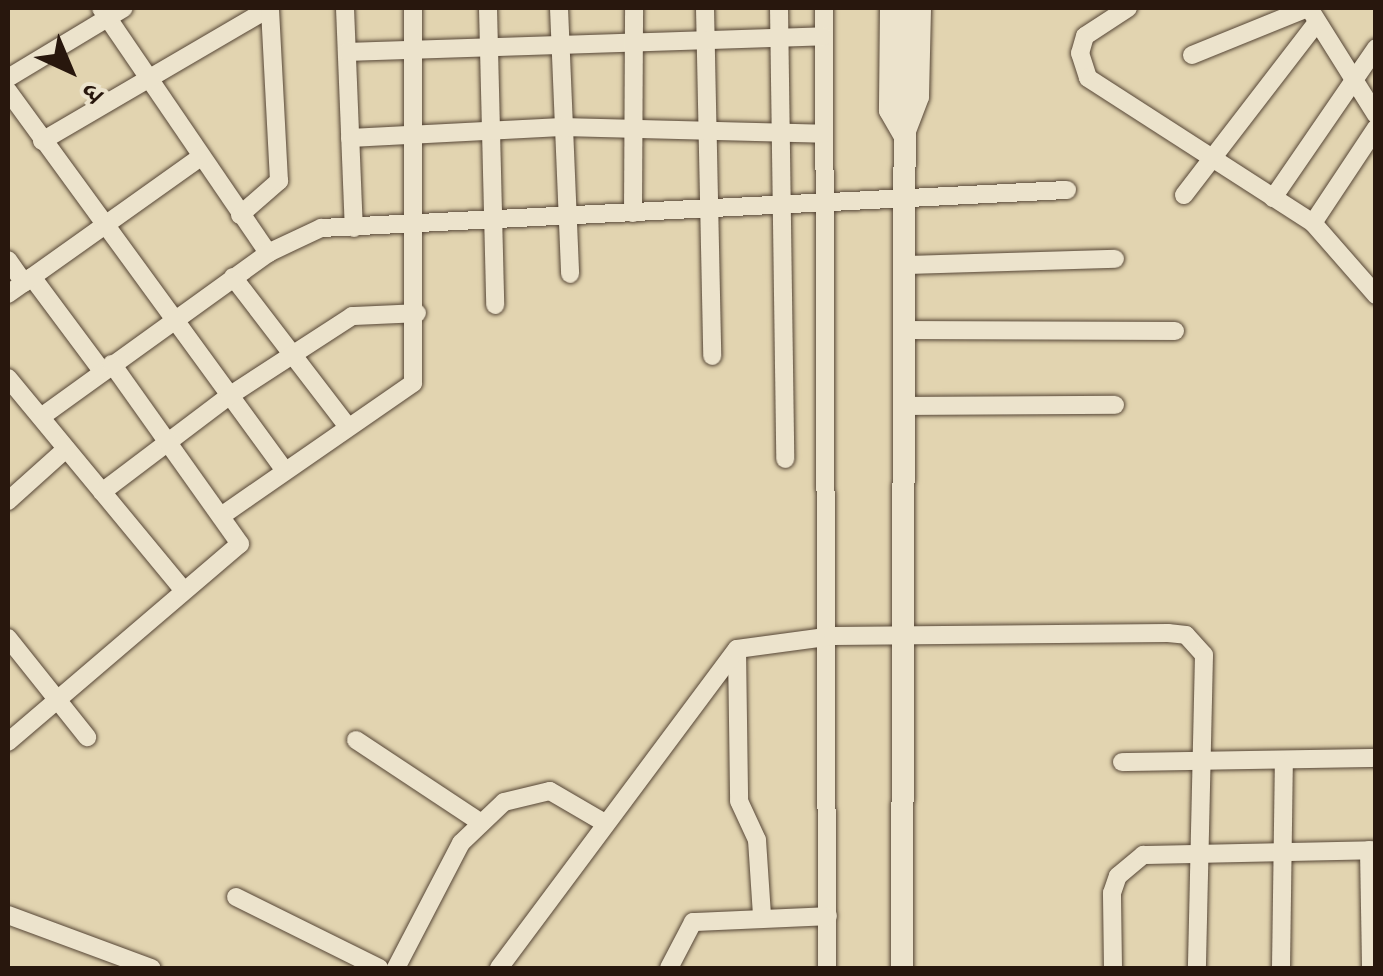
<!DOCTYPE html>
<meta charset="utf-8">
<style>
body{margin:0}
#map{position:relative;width:1383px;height:976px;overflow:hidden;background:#e2d4b0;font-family:"Old Standard TT","Noto Serif Devanagari",serif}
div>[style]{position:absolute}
.roads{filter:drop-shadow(0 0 2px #564636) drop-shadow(0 0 2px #564636)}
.street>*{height:18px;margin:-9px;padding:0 9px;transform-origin:9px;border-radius:9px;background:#ece3cc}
.secondary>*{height:22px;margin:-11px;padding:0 11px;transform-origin:11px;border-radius:11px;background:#ece3cc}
span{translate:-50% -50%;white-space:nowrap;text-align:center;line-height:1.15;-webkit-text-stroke:8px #ece3cc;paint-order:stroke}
.frame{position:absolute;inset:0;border:10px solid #28170d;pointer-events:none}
.north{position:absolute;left:20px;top:20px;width:100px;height:100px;-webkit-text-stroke:8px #ece3cc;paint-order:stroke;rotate:136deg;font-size:28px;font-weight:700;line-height:40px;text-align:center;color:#28170d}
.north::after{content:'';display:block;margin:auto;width:35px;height:45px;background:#28170d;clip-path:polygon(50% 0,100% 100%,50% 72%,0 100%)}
</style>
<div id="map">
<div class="roads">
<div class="street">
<i style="left:101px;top:8px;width:297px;rotate:55.7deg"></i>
<i style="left:345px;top:8px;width:220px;rotate:87.7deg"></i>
<i style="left:488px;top:8px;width:297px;rotate:88.6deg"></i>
<i style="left:559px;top:8px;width:266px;rotate:87.6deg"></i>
<i style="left:705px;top:8px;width:348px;rotate:88.8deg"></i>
<i style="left:779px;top:8px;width:451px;rotate:89.2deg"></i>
<i style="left:824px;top:8px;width:960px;rotate:89.82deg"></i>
<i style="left:889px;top:8px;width:103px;rotate:90.6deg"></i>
<i style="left:888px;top:111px;width:32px;rotate:60deg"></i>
<i style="left:904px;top:139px;width:45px;rotate:-69.1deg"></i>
<i style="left:920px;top:97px;width:89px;rotate:-88.7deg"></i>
<i style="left:1128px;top:8px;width:51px;rotate:146.9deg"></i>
<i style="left:1085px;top:36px;width:18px;rotate:106deg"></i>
<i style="left:1080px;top:53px;width:26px;rotate:72deg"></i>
<i style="left:1088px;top:78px;width:268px;rotate:32.8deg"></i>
<i style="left:1313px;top:223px;width:96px;rotate:48.8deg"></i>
<i style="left:1309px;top:8px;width:126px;rotate:57.9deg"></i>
<i style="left:347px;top:52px;width:477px;rotate:-1.9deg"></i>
<i style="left:1192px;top:55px;width:125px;rotate:-22.1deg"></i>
<i style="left:8px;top:78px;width:135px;rotate:-31.1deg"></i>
<i style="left:8px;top:91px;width:470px;rotate:53.9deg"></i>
<i style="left:350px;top:138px;width:212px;rotate:-3deg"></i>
<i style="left:562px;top:127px;width:262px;rotate:1.5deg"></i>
<i style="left:42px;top:141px;width:264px;rotate:-30.3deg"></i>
<i style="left:1184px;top:195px;width:218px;rotate:-52.4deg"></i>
<i style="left:1273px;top:198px;width:182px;rotate:-55.5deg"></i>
<i style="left:633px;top:213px;width:205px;rotate:-89.7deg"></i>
<i style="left:240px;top:215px;width:52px;rotate:-41.1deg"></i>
<i style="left:279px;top:181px;width:173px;rotate:-93deg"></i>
<i style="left:1313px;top:223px;width:114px;rotate:-56.4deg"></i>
<i style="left:8px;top:260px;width:28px;rotate:55deg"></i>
<i style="left:908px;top:265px;width:207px;rotate:-1.7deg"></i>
<i style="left:32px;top:277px;width:117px;rotate:53.3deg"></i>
<i style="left:233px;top:277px;width:189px;rotate:52.5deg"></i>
<i style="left:8px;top:294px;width:237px;rotate:-35.4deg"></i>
<i style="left:907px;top:330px;width:268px;rotate:0.2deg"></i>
<i style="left:8px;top:378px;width:276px;rotate:50.4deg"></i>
<i style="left:908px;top:406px;width:207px;rotate:-0.3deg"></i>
<i style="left:41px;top:417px;width:280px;rotate:-35.8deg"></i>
<i style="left:268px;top:253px;width:59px;rotate:-25.3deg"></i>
<i style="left:321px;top:228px;width:747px;rotate:-2.92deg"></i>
<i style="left:102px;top:492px;width:159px;rotate:-37.1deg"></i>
<i style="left:229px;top:396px;width:147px;rotate:-33deg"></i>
<i style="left:352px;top:316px;width:65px;rotate:-2.6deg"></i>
<i style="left:8px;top:501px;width:78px;rotate:-41.9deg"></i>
<i style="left:224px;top:514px;width:230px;rotate:-34.7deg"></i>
<i style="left:413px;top:383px;width:375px;rotate:-90deg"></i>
<i style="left:8px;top:638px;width:127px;rotate:51.4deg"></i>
<i style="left:737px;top:649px;width:152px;rotate:89.2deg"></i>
<i style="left:739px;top:801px;width:43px;rotate:65.2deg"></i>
<i style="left:757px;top:840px;width:76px;rotate:86.2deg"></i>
<i style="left:356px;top:740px;width:149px;rotate:33.5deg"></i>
<i style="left:8px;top:742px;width:305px;rotate:-40.5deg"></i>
<i style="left:240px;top:544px;width:221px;rotate:-125.4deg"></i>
<i style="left:1122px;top:762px;width:254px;rotate:-0.9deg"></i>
<i style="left:1369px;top:850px;width:118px;rotate:89deg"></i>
<i style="left:236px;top:897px;width:160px;rotate:26.4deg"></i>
<i style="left:8px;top:915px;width:153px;rotate:20.3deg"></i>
<i style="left:396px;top:968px;width:141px;rotate:-62.5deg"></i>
<i style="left:461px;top:843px;width:59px;rotate:-43.6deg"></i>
<i style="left:504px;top:802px;width:47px;rotate:-13.4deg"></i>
<i style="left:550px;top:791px;width:64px;rotate:30.2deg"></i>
<i style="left:499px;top:968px;width:398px;rotate:-53.3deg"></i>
<i style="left:737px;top:649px;width:97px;rotate:-7.7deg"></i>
<i style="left:833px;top:636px;width:335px;rotate:-0.5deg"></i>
<i style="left:1168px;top:633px;width:18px;rotate:6deg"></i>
<i style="left:1186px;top:635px;width:27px;rotate:48deg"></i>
<i style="left:1204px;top:655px;width:313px;rotate:91.3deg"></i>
<i style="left:669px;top:968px;width:52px;rotate:-62.4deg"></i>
<i style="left:693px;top:922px;width:135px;rotate:-2.5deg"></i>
<i style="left:1113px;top:968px;width:75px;rotate:-90.8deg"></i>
<i style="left:1112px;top:893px;width:18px;rotate:-71deg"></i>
<i style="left:1118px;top:876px;width:33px;rotate:-40deg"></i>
<i style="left:1143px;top:855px;width:233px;rotate:-1.2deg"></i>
<i style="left:1281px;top:968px;width:205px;rotate:-89.2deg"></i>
</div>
<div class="secondary">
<i style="left:902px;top:968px;width:960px;rotate:-89.82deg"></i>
</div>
</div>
<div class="frame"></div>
<div class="north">उ</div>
</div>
